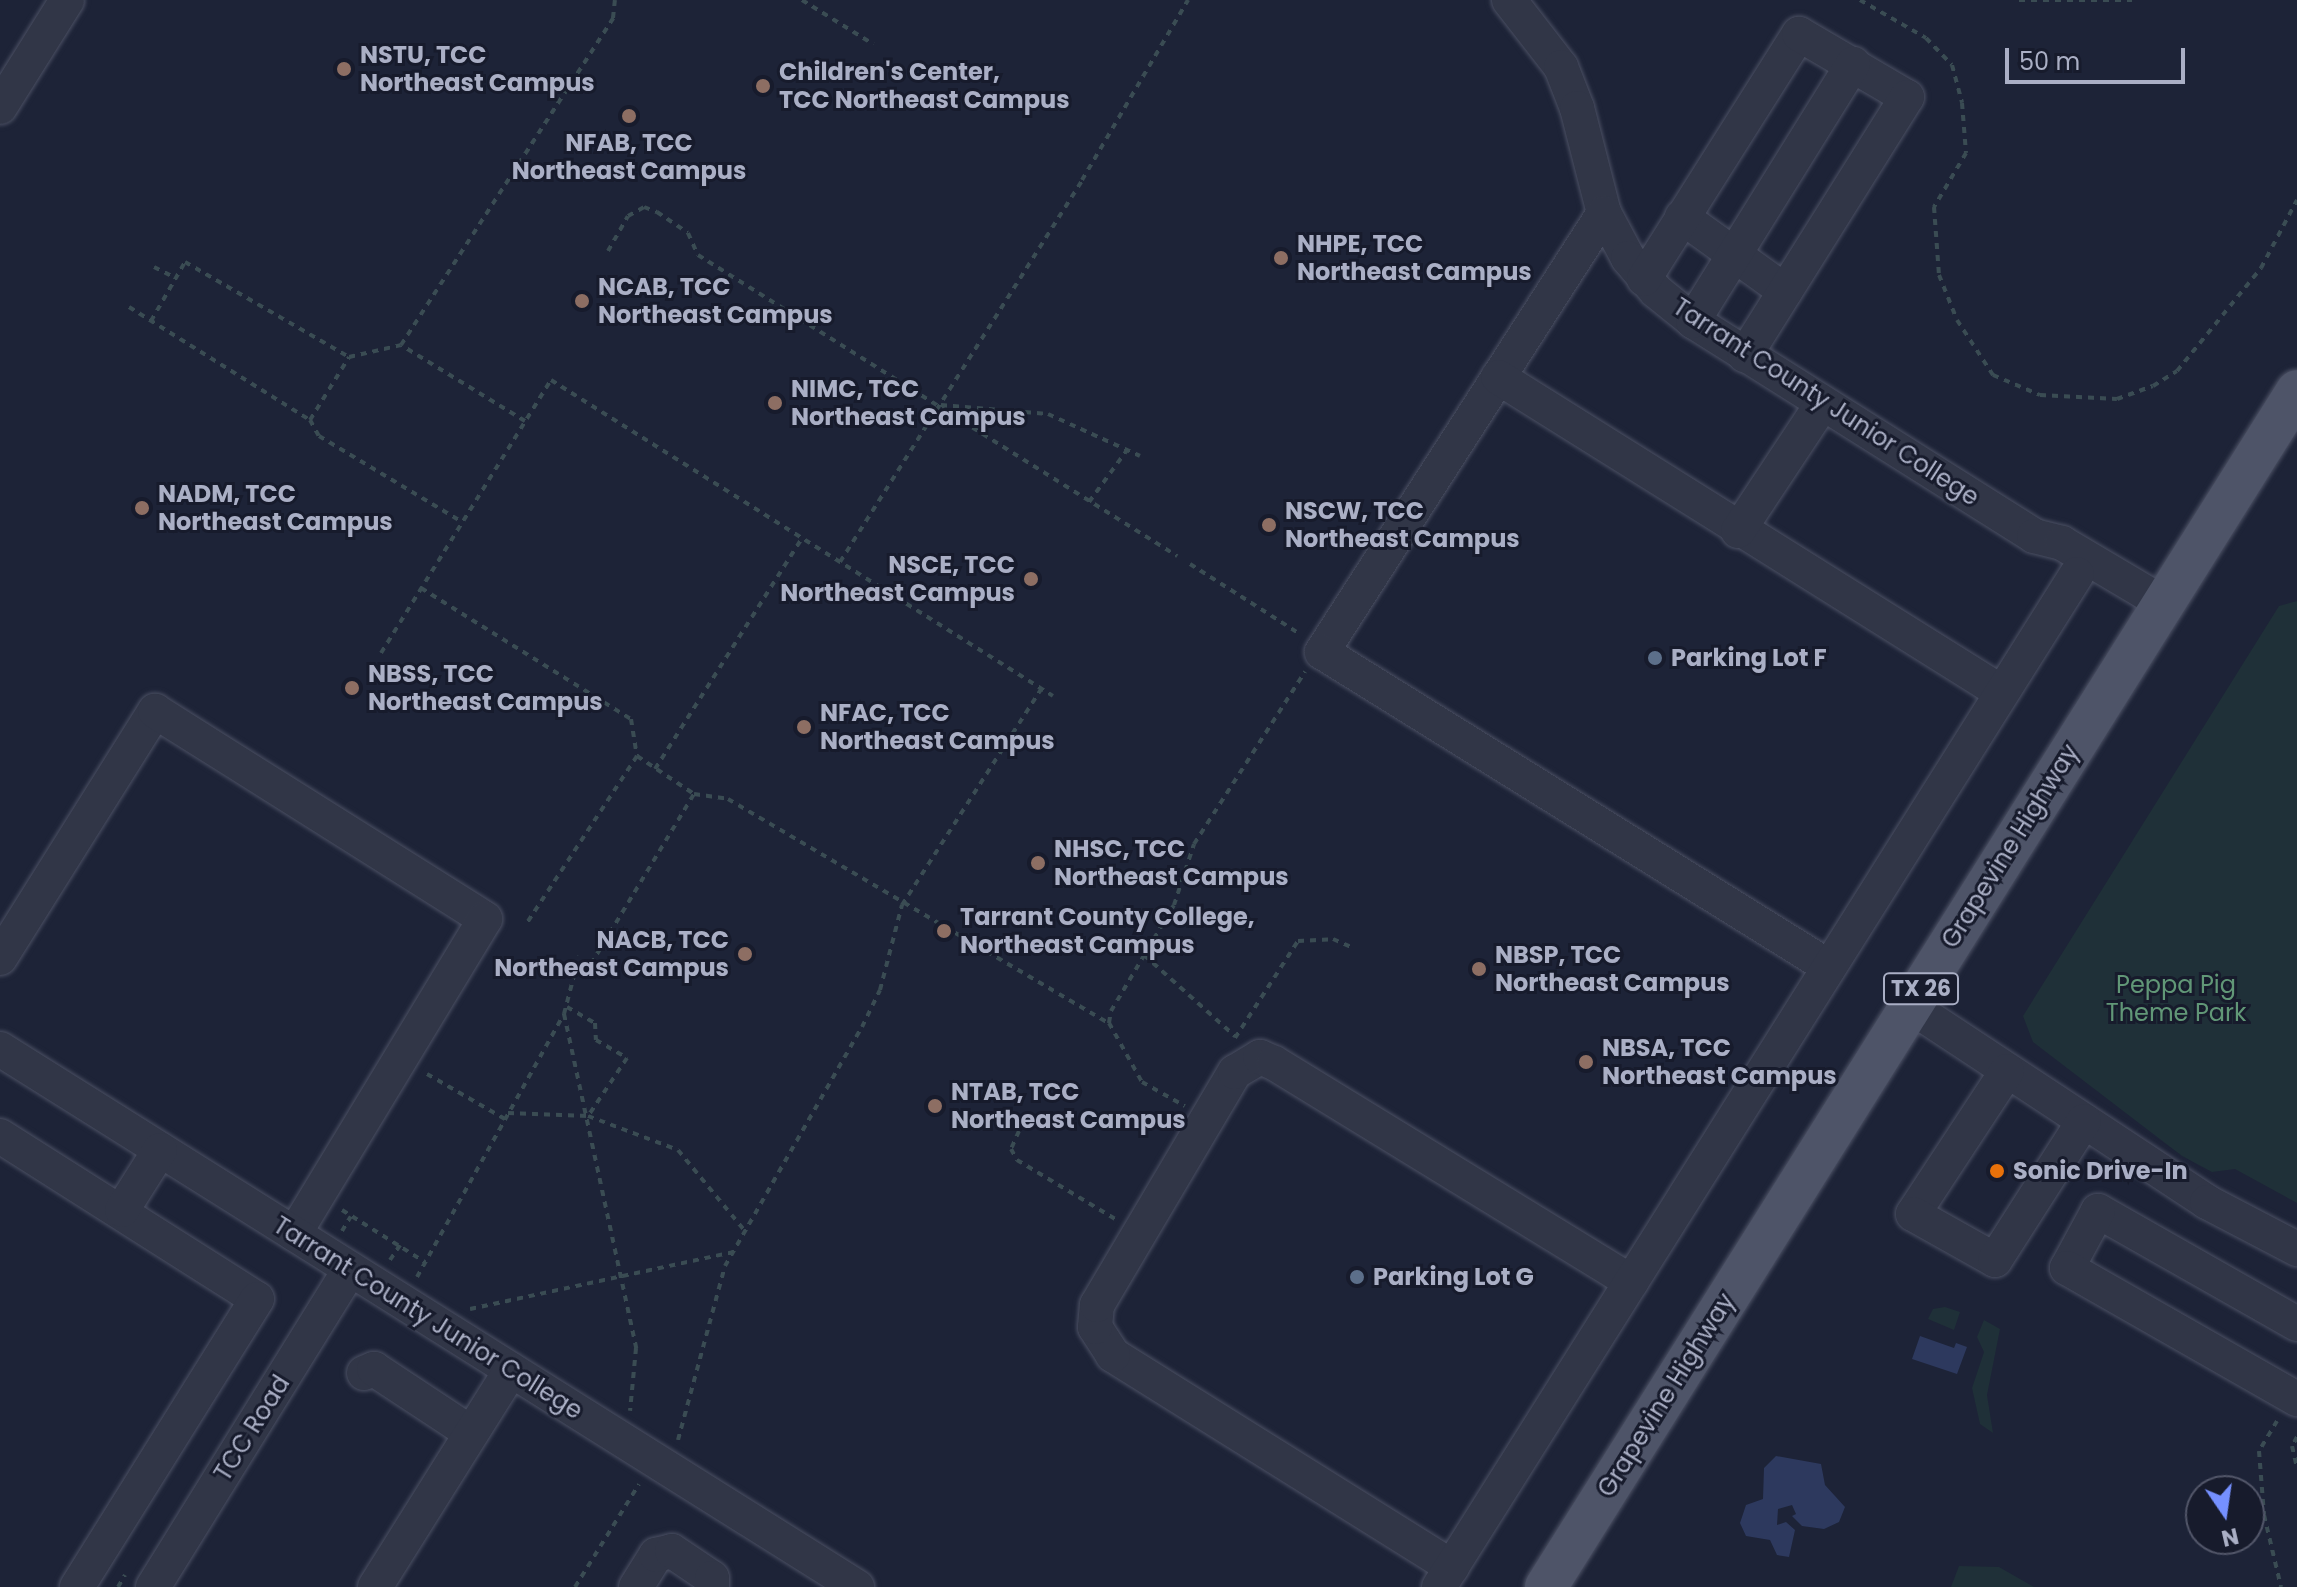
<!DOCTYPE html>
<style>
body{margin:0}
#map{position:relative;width:2297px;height:1587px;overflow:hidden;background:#1d2337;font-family:Poppins,sans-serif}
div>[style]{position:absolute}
.green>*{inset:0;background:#1f3038}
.water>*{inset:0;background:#2d395e}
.path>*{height:4px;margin-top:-2px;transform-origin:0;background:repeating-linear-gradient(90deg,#3a4c53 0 6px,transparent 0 12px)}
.roads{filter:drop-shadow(0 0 2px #4b5063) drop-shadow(0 0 2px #4b5063)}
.minor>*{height:34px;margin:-17px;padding:0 17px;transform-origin:17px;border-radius:17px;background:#313647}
.major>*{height:42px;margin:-21px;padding:0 21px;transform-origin:21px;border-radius:21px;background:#4e5468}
.dots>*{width:22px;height:22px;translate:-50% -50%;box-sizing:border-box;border:4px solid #171b2c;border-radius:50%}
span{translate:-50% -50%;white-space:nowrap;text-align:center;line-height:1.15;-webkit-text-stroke:6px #171b2c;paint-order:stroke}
.shield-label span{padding:2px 6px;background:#171b2c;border:2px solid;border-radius:6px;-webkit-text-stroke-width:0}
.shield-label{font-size:22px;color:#aaafc5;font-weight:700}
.poi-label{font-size:24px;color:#aaafc5;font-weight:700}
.left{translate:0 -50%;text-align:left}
.right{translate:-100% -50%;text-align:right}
.street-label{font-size:24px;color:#aaafc5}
.park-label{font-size:24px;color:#619777}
.north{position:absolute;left:2185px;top:1475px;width:80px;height:80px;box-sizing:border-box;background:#171b2c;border:2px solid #525669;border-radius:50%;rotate:167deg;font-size:22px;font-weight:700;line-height:32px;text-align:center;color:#aaafc5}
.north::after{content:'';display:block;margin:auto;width:28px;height:36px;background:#7590ff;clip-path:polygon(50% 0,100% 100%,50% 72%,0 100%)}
.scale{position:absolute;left:2005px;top:48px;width:180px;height:36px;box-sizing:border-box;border:4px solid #aaafc5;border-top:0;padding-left:10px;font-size:24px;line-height:28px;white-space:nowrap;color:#aaafc5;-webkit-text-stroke:6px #171b2c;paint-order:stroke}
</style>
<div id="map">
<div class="green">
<i style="clip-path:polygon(2297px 601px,2297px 1203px,2235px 1169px,2212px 1172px,2182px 1156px,2033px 1042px,2023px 1016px,2279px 606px)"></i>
<i style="clip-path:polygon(1945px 1307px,1960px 1312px,1954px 1330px,1928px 1319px,1933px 1309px)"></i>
<i style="clip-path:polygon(1984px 1320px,2000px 1329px,1987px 1395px,1993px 1433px,1980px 1424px,1972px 1388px,1984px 1352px,1977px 1337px)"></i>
<i style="clip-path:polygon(1959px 1566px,1999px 1567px,2034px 1587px,1951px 1587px)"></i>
</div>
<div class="water">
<i style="clip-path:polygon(1920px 1336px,1954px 1348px,1956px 1343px,1967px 1347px,1957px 1374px,1912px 1359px)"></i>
<i style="clip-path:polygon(1776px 1456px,1821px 1464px,1825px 1485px,1845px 1507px,1839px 1522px,1824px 1529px,1802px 1526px,1792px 1516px,1796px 1514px,1792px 1505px,1778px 1509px,1777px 1525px,1786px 1522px,1795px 1530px,1789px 1557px,1777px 1555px,1770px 1540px,1746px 1536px,1740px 1523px,1746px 1505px,1763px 1499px,1764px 1468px)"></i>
</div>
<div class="path">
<i style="left:802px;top:0;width:84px;rotate:31.8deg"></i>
<i style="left:1860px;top:0;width:76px;rotate:29.9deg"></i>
<i style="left:1926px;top:38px;width:37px;rotate:46deg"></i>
<i style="left:1952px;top:65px;width:39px;rotate:75deg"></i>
<i style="left:1962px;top:103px;width:50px;rotate:85.4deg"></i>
<i style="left:1966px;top:153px;width:63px;rotate:120.7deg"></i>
<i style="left:1934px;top:207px;width:68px;rotate:85.8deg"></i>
<i style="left:1939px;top:275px;width:48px;rotate:68.2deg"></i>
<i style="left:1957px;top:320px;width:66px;rotate:56.8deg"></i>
<i style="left:1993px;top:375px;width:51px;rotate:23.1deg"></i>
<i style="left:2040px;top:395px;width:77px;rotate:3deg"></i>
<i style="left:2117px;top:399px;width:38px;rotate:-20deg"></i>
<i style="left:2153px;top:386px;width:28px;rotate:-32deg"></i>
<i style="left:2177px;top:371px;width:133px;rotate:-50.8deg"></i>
<i style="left:2261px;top:268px;width:77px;rotate:-62.1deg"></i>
<i style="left:2019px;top:0;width:113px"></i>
<i style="left:608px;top:251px;width:40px;rotate:-60.3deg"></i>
<i style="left:628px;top:216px;width:18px;rotate:-29deg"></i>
<i style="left:644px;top:207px;width:14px;rotate:21deg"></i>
<i style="left:657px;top:212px;width:37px;rotate:34deg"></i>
<i style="left:688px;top:233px;width:24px;rotate:66deg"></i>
<i style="left:698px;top:255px;width:566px;rotate:32.14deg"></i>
<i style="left:154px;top:267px;width:25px;rotate:27deg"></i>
<i style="left:129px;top:307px;width:213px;rotate:32deg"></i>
<i style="left:310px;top:420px;width:18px;rotate:61deg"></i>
<i style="left:319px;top:436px;width:167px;rotate:31deg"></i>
<i style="left:151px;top:321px;width:68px;rotate:-60deg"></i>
<i style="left:185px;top:262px;width:190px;rotate:30.1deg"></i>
<i style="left:941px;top:405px;width:107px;rotate:4.8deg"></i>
<i style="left:1048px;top:414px;width:101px;rotate:24.5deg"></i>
<i style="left:310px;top:420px;width:74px;rotate:-58.2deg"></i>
<i style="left:349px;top:357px;width:53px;rotate:-13deg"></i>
<i style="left:525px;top:421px;width:145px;rotate:-148.5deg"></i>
<i style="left:401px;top:345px;width:390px;rotate:-57deg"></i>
<i style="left:613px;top:18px;width:18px;rotate:-84deg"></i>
<i style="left:1089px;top:502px;width:64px;rotate:-53.8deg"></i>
<i style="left:840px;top:562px;width:452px;rotate:-57.6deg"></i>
<i style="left:1082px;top:180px;width:209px;rotate:-59.5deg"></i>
<i style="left:1190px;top:564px;width:130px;rotate:32.5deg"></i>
<i style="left:421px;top:588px;width:248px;rotate:32deg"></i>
<i style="left:631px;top:719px;width:37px;rotate:81deg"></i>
<i style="left:637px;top:756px;width:200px;rotate:123.4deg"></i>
<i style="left:381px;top:653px;width:322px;rotate:-58.1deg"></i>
<i style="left:551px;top:380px;width:593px;rotate:32.19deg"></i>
<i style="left:637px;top:756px;width:69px;rotate:33.7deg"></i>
<i style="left:694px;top:794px;width:34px;rotate:8deg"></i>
<i style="left:728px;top:799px;width:442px;rotate:30.5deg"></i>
<i style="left:1109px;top:1023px;width:68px;rotate:60.8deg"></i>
<i style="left:1142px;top:1082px;width:49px;rotate:29.2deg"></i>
<i style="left:655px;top:769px;width:274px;rotate:-57.5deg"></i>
<i style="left:1144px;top:955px;width:122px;rotate:41.7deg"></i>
<i style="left:591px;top:964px;width:199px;rotate:-58.8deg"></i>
<i style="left:567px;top:1007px;width:32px;rotate:30deg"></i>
<i style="left:595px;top:1023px;width:17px;rotate:87deg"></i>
<i style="left:596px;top:1040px;width:36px;rotate:30deg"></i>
<i style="left:627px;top:1058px;width:70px;rotate:123.9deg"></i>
<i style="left:564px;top:1014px;width:342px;rotate:77.8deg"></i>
<i style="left:636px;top:1348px;width:63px;rotate:95.4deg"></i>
<i style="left:1109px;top:1023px;width:12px;rotate:-81deg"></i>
<i style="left:1111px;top:1011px;width:123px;rotate:-59.3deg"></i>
<i style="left:1174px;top:905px;width:64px;rotate:-71.8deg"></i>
<i style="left:1194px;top:844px;width:205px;rotate:-57.2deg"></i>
<i style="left:1235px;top:1038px;width:116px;rotate:-57deg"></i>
<i style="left:1298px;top:941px;width:35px;rotate:-3deg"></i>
<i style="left:1333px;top:939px;width:22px;rotate:24deg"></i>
<i style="left:427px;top:1074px;width:90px;rotate:30deg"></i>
<i style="left:508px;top:1113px;width:80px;rotate:2.1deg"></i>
<i style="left:588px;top:1116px;width:96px;rotate:20.7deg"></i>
<i style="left:678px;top:1150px;width:105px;rotate:50.4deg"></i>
<i style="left:1019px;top:1131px;width:20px;rotate:114deg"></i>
<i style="left:1011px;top:1149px;width:13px;rotate:61deg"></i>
<i style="left:1017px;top:1160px;width:117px;rotate:31deg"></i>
<i style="left:342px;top:1210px;width:98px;rotate:32.1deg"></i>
<i style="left:342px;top:1231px;width:17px;rotate:-59deg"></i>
<i style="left:390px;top:1260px;width:18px;rotate:-56deg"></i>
<i style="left:417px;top:1277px;width:301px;rotate:-60.8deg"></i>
<i style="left:564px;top:1014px;width:60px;rotate:-75.5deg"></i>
<i style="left:470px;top:1309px;width:269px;rotate:-12.2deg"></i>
<i style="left:2277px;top:1421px;width:35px;rotate:121deg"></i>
<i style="left:2259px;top:1451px;width:64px;rotate:85.5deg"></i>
<i style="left:2264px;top:1515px;width:74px;rotate:76.7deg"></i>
<i style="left:2297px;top:1437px;width:10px;rotate:119deg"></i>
<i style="left:2292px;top:1446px;width:23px;rotate:77deg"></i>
<i style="left:678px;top:1440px;width:180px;rotate:-74.9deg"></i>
<i style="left:725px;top:1266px;width:275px;rotate:-60.2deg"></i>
<i style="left:862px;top:1027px;width:41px;rotate:-64.1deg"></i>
<i style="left:880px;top:990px;width:88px;rotate:-75.5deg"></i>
<i style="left:902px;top:905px;width:257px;rotate:-57.2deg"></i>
<i style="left:118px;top:1587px;width:14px;rotate:-60deg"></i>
<i style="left:575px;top:1587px;width:121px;rotate:-58.1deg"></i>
</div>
<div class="roads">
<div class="minor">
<i style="left:1509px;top:0;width:85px;rotate:52.2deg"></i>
<i style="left:1561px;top:67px;width:44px;rotate:68.7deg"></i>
<i style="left:1577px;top:108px;width:108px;rotate:75.6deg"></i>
<i style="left:1604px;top:213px;width:51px;rotate:61.9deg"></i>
<i style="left:1628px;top:258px;width:43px;rotate:49.7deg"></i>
<i style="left:1656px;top:291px;width:48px;rotate:39deg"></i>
<i style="left:1693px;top:321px;width:403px;rotate:32.2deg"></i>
<i style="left:2034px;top:536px;width:29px;rotate:14deg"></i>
<i style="left:2062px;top:543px;width:117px;rotate:30.7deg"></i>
<i style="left:0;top:107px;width:126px;rotate:-57.9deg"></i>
<i style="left:1604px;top:213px;width:522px;rotate:122.72deg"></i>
<i style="left:1322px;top:652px;width:597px;rotate:31.85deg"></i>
<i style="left:1682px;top:217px;width:127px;rotate:35.7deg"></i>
<i style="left:1644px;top:279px;width:290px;rotate:-57.7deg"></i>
<i style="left:1799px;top:34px;width:125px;rotate:30.3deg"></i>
<i style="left:1907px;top:97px;width:305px;rotate:122.1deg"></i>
<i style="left:1693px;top:321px;width:303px;rotate:-58.1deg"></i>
<i style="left:1498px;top:377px;width:593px;rotate:32.06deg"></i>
<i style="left:1738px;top:531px;width:152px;rotate:-56.5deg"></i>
<i style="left:0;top:958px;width:292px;rotate:-57.9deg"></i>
<i style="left:155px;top:711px;width:390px;rotate:32.2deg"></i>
<i style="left:485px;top:919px;width:368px;rotate:121.2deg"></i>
<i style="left:1910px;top:1006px;width:356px;rotate:33.4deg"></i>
<i style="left:2207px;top:1202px;width:102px;rotate:27.6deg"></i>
<i style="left:0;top:1049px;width:1012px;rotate:32.12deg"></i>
<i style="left:2007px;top:1071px;width:171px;rotate:123.3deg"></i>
<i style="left:1913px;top:1214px;width:94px;rotate:29.3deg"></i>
<i style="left:1995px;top:1260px;width:165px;rotate:-57.4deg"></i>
<i style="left:0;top:1136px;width:304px;rotate:32.4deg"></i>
<i style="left:257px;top:1299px;width:340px;rotate:122deg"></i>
<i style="left:122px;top:1210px;width:71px;rotate:-57.7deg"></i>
<i style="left:2297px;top:1324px;width:229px;rotate:-150.4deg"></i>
<i style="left:2098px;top:1211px;width:65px;rotate:118.5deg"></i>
<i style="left:2067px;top:1268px;width:265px;rotate:29.7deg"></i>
<i style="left:364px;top:1373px;width:11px;rotate:-22deg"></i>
<i style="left:374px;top:1369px;width:116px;rotate:33.4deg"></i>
<i style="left:1452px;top:1567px;width:400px;rotate:-148deg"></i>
<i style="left:1113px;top:1355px;width:33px;rotate:-123deg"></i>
<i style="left:1095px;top:1327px;width:22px;rotate:-85deg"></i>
<i style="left:1097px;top:1305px;width:271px;rotate:-59.4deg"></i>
<i style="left:1235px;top:1072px;width:29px;rotate:-31deg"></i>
<i style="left:1260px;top:1057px;width:15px;rotate:23deg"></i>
<i style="left:1274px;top:1063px;width:419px;rotate:31.5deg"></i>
<i style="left:153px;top:1587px;width:374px;rotate:-58.2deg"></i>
<i style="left:375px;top:1587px;width:256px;rotate:-57.9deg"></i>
<i style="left:636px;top:1587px;width:38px;rotate:-58deg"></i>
<i style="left:656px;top:1555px;width:16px;rotate:-14deg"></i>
<i style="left:672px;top:1551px;width:48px;rotate:34deg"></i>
<i style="left:712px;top:1578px;width:9px;rotate:90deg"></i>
<i style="left:1439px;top:1587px;width:1197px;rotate:-57.8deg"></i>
</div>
<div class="major">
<i style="left:1546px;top:1587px;width:1412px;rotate:-57.87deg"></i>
</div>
</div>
<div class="dots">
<i style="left:344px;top:69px;background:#8d6e63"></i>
<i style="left:763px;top:86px;background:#8d6e63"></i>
<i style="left:629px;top:116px;background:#8d6e63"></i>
<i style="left:1281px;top:258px;background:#8d6e63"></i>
<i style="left:582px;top:301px;background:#8d6e63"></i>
<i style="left:775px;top:403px;background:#8d6e63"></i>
<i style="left:142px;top:508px;background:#8d6e63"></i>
<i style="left:1269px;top:525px;background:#8d6e63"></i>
<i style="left:1031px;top:579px;background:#8d6e63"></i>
<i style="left:1655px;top:658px;background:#5c6f8a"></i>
<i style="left:352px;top:688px;background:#8d6e63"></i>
<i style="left:804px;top:727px;background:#8d6e63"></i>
<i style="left:1038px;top:863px;background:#8d6e63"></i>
<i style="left:944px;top:931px;background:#8d6e63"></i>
<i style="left:745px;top:954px;background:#8d6e63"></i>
<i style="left:1479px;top:969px;background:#8d6e63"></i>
<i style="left:1586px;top:1062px;background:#8d6e63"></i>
<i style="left:935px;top:1106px;background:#8d6e63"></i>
<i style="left:1997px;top:1171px;background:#e8710a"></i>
<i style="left:1357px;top:1277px;background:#5c6f8a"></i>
</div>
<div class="shield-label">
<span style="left:1921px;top:989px">TX 26</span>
</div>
<div class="poi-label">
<span class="left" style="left:360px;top:69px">NSTU, TCC<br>Northeast Campus</span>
<span class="left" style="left:779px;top:86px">Children's Center,<br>TCC Northeast Campus</span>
<span style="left:629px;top:157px">NFAB, TCC<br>Northeast Campus</span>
<span class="left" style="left:1297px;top:258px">NHPE, TCC<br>Northeast Campus</span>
<span class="left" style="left:598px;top:301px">NCAB, TCC<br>Northeast Campus</span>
<span class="left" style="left:791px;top:403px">NIMC, TCC<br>Northeast Campus</span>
<span class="left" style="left:158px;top:508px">NADM, TCC<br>Northeast Campus</span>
<span class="left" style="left:1285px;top:525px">NSCW, TCC<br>Northeast Campus</span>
<span class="right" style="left:1015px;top:579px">NSCE, TCC<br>Northeast Campus</span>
<span class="left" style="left:1671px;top:658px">Parking Lot F</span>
<span class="left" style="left:368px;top:688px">NBSS, TCC<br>Northeast Campus</span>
<span class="left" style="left:820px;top:727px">NFAC, TCC<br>Northeast Campus</span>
<span class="left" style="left:1054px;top:863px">NHSC, TCC<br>Northeast Campus</span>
<span class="left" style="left:960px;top:931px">Tarrant County College,<br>Northeast Campus</span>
<span class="right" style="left:729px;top:954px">NACB, TCC<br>Northeast Campus</span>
<span class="left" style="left:1495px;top:969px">NBSP, TCC<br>Northeast Campus</span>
<span class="left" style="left:1602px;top:1062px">NBSA, TCC<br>Northeast Campus</span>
<span class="left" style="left:951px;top:1106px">NTAB, TCC<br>Northeast Campus</span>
<span class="left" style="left:2013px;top:1171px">Sonic Drive-In</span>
<span class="left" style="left:1373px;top:1277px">Parking Lot G</span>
</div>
<div class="street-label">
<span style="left:1826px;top:402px;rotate:33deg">Tarrant County Junior College</span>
<span style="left:2010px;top:846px;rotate:-58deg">Grapevine Highway</span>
<span style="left:428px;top:1318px;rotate:32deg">Tarrant County Junior College</span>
<span style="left:1666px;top:1395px;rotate:-58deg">Grapevine Highway</span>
<span style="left:252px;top:1428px;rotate:-58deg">TCC Road</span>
</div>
<div class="park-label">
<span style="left:2176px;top:999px">Peppa Pig<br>Theme Park</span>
</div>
<div class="north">N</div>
<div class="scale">50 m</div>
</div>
